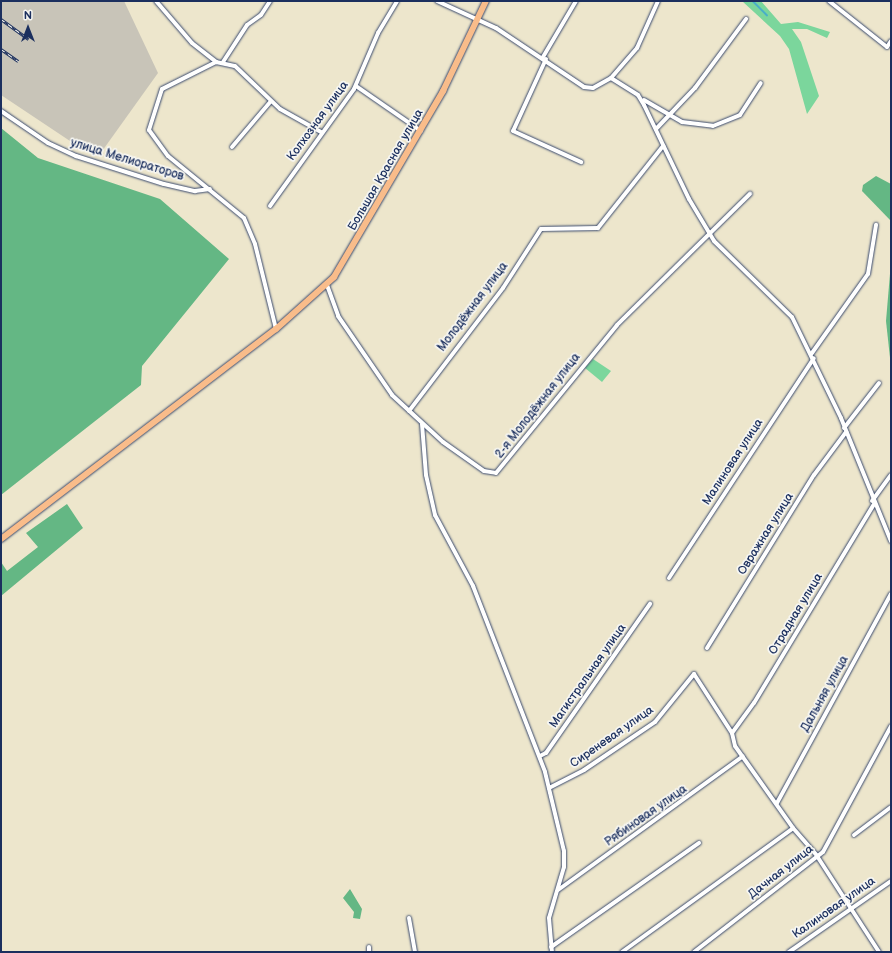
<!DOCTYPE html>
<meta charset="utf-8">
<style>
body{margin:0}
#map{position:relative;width:892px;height:953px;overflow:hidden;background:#ede6cc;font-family:"Balsamiq Sans",sans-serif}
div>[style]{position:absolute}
.industrial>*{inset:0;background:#c8c4b8}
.green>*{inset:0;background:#7bd69c}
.forest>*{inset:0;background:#64b784}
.stream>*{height:1.5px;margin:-0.75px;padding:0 0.75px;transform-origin:0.75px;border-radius:0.75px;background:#49afc8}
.roads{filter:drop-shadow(0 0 1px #3a4a6e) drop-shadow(0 0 1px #3a4a6e)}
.minor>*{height:4px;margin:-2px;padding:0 2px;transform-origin:2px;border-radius:2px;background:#fff}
.primary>*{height:6px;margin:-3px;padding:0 3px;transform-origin:3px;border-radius:3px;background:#f9bc8a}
.rail>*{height:3px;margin-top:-1.5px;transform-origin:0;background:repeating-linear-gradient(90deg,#f6f6f2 0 4.5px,#1b2f5e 0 9px);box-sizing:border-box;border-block:1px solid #1b2f5e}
span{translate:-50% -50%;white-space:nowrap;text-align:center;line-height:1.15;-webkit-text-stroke:3.5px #f6f6f2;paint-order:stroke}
.street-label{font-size:12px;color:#1b2f5e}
.frame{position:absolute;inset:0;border:2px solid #1b2f5e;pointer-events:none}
.north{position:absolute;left:8px;top:8px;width:40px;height:40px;-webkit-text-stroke:3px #f6f6f2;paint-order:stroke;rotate:0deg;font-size:11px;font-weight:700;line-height:16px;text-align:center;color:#1b2f5e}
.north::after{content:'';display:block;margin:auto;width:14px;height:18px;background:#1b2f5e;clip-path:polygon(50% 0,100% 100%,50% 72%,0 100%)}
</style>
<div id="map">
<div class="industrial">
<i style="clip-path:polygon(1px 1px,124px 1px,158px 73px,100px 154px,70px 141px,1px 95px)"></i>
</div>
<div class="green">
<i style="clip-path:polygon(742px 1px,761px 1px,781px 24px,798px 22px,830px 32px,827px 38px,807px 29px,792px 29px,801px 42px,819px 96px,807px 114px,789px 49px,780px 36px)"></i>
<i style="clip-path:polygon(593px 359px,611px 371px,602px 382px,585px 368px)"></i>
</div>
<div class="forest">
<i style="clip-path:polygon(1px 128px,38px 158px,160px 199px,229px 259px,142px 366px,141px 385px,1px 495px)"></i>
<i style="clip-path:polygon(876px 176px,891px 184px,891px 221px,862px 191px,863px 185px)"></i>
<i style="clip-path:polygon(891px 262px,891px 367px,886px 321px)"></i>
<i style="clip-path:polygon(67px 504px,83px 528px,1px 596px,1px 562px,7px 571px,38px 547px,26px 533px)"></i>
<i style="clip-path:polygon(350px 889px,362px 909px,360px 919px,353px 918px,354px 912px,343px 898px)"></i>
</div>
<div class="stream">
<i style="left:753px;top:1px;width:20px;rotate:45deg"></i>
</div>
<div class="roads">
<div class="minor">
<i style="left:156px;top:1px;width:55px;rotate:49.4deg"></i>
<i style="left:192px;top:43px;width:31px;rotate:38deg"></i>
<i style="left:216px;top:62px;width:19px;rotate:12deg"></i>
<i style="left:235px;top:66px;width:62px;rotate:43.7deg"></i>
<i style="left:280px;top:109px;width:47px;rotate:29.3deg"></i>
<i style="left:437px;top:1px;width:65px;rotate:24.6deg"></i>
<i style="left:496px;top:28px;width:106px;rotate:33.8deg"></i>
<i style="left:584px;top:87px;width:9px;rotate:6deg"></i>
<i style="left:593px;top:88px;width:21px;rotate:-29deg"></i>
<i style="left:611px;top:78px;width:40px;rotate:-49deg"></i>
<i style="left:637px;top:48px;width:51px;rotate:-65.9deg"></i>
<i style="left:829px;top:1px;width:74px;rotate:38.4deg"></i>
<i style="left:887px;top:47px;width:7px;rotate:-56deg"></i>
<i style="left:543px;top:57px;width:65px;rotate:-59.5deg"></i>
<i style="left:546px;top:59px;width:79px;rotate:114.6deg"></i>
<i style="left:513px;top:131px;width:75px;rotate:24.5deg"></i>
<i style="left:216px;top:62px;width:60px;rotate:153.4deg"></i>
<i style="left:162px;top:89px;width:43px;rotate:107.6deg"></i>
<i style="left:149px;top:130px;width:32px;rotate:54deg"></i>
<i style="left:168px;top:156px;width:98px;rotate:39.2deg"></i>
<i style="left:244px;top:218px;width:28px;rotate:67deg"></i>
<i style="left:255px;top:244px;width:88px;rotate:76.1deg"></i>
<i style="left:223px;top:62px;width:44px;rotate:-57deg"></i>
<i style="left:247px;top:25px;width:17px;rotate:-36deg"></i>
<i style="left:261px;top:15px;width:17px;rotate:-57deg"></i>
<i style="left:611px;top:78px;width:32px;rotate:32deg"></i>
<i style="left:638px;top:95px;width:12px;rotate:59deg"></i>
<i style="left:644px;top:105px;width:104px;rotate:64.4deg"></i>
<i style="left:689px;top:199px;width:49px;rotate:59.2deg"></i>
<i style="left:714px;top:241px;width:109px;rotate:44.3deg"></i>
<i style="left:792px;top:317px;width:112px;rotate:64.1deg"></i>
<i style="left:841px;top:418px;width:133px;rotate:67.9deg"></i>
<i style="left:356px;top:86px;width:79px;rotate:34.7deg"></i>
<i style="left:644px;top:100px;width:44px;rotate:30.1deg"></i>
<i style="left:682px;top:122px;width:31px;rotate:7deg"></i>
<i style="left:713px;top:126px;width:29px;rotate:-22deg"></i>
<i style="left:740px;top:115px;width:38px;rotate:-57deg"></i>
<i style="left:1px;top:111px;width:57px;rotate:34.2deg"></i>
<i style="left:48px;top:143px;width:31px;rotate:25deg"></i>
<i style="left:76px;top:156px;width:92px;rotate:17.7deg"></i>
<i style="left:164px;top:184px;width:32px;rotate:13deg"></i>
<i style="left:195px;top:191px;width:15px;rotate:-8deg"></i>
<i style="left:656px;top:129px;width:57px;rotate:-46.4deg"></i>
<i style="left:695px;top:88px;width:86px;rotate:-53.5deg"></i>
<i style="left:232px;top:147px;width:60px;rotate:-49.7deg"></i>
<i style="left:270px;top:206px;width:144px;rotate:-54.3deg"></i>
<i style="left:354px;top:89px;width:61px;rotate:-66.8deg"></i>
<i style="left:378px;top:33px;width:37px;rotate:-59deg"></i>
<i style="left:327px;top:285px;width:33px;rotate:70deg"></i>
<i style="left:338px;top:316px;width:96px;rotate:55.6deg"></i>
<i style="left:392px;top:395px;width:69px;rotate:42.7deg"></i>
<i style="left:443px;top:442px;width:50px;rotate:35.3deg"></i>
<i style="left:484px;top:471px;width:12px;rotate:9deg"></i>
<i style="left:496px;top:473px;width:191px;rotate:-50.7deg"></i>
<i style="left:617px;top:325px;width:187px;rotate:-44.6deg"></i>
<i style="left:812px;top:353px;width:97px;rotate:-54.7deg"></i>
<i style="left:868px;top:274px;width:50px;rotate:-80.7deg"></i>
<i style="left:409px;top:411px;width:155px;rotate:-52.6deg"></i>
<i style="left:503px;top:288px;width:70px;rotate:-57.2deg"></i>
<i style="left:541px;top:229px;width:57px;rotate:-1deg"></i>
<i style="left:598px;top:228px;width:105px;rotate:-51.6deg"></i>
<i style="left:422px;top:424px;width:51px;rotate:85.5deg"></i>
<i style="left:426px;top:475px;width:41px;rotate:77.3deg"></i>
<i style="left:435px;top:515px;width:81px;rotate:61.8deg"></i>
<i style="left:473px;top:586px;width:199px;rotate:68.8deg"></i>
<i style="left:545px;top:772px;width:81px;rotate:76.5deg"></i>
<i style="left:564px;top:851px;width:16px;rotate:90deg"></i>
<i style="left:564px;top:867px;width:53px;rotate:106.4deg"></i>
<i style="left:549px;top:918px;width:34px;rotate:85deg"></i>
<i style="left:844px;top:428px;width:57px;rotate:-52.1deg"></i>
<i style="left:872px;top:501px;width:32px;rotate:-54deg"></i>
<i style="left:669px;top:578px;width:263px;rotate:-56.6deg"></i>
<i style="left:707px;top:648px;width:203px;rotate:-58.3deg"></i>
<i style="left:814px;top:475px;width:54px;rotate:-53.3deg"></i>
<i style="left:732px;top:733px;width:37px;rotate:-54deg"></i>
<i style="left:754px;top:703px;width:232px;rotate:-58.9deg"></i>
<i style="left:540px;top:756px;width:7px;rotate:-27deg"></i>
<i style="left:546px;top:753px;width:182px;rotate:-55.1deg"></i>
<i style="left:549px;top:788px;width:39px;rotate:-27deg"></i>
<i style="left:584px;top:770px;width:86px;rotate:-34.1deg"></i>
<i style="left:655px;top:722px;width:62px;rotate:-50.9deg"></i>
<i style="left:694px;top:674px;width:70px;rotate:57.2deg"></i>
<i style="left:732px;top:733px;width:13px;rotate:77deg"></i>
<i style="left:735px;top:746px;width:100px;rotate:54.7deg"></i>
<i style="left:793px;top:828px;width:37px;rotate:49deg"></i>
<i style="left:817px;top:856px;width:114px;rotate:57.1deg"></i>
<i style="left:777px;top:803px;width:238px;rotate:-61.4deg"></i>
<i style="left:854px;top:835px;width:46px;rotate:-37.1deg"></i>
<i style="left:558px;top:890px;width:228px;rotate:-35.9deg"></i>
<i style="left:409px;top:918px;width:35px;rotate:80deg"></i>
<i style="left:369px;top:947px;width:5px;rotate:90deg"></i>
<i style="left:551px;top:947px;width:181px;rotate:-35.1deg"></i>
<i style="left:622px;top:952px;width:211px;rotate:-35.9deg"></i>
<i style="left:694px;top:952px;width:163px;rotate:-37.8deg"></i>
<i style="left:823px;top:852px;width:143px;rotate:-61.6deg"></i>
<i style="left:789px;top:952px;width:124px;rotate:-34.8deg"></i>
</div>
<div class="primary">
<i style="left:1px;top:539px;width:346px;rotate:-37.4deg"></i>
<i style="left:276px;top:329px;width:78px;rotate:-41.9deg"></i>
<i style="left:334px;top:277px;width:216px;rotate:-59.6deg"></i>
<i style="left:443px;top:91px;width:100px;rotate:-64.5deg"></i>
</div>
</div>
<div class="rail">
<i style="left:1px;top:19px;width:34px;rotate:36deg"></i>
<i style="left:1px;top:49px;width:21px;rotate:35deg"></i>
</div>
<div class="street-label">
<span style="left:318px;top:121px;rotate:-54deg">Колхозная улица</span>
<span style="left:127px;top:160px;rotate:17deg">улица Мелиораторов</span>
<span style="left:386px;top:170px;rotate:-60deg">Большая Красная улица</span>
<span style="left:473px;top:307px;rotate:-53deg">Молодёжная улица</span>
<span style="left:538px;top:406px;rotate:-52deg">2-я Молодёжная улица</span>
<span style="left:733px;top:462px;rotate:-57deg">Малиновая улица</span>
<span style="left:766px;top:534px;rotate:-58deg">Овражная улица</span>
<span style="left:796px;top:614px;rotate:-59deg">Отрадная улица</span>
<span style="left:588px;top:676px;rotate:-55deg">Магистральная улица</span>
<span style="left:825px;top:694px;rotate:-61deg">Дальняя улица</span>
<span style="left:612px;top:737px;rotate:-35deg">Сиреневая улица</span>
<span style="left:646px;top:816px;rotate:-35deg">Рябиновая улица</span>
<span style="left:781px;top:872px;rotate:-38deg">Дачная улица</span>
<span style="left:834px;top:908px;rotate:-35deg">Калиновая улица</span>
</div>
<div class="frame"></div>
<div class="north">N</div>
</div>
